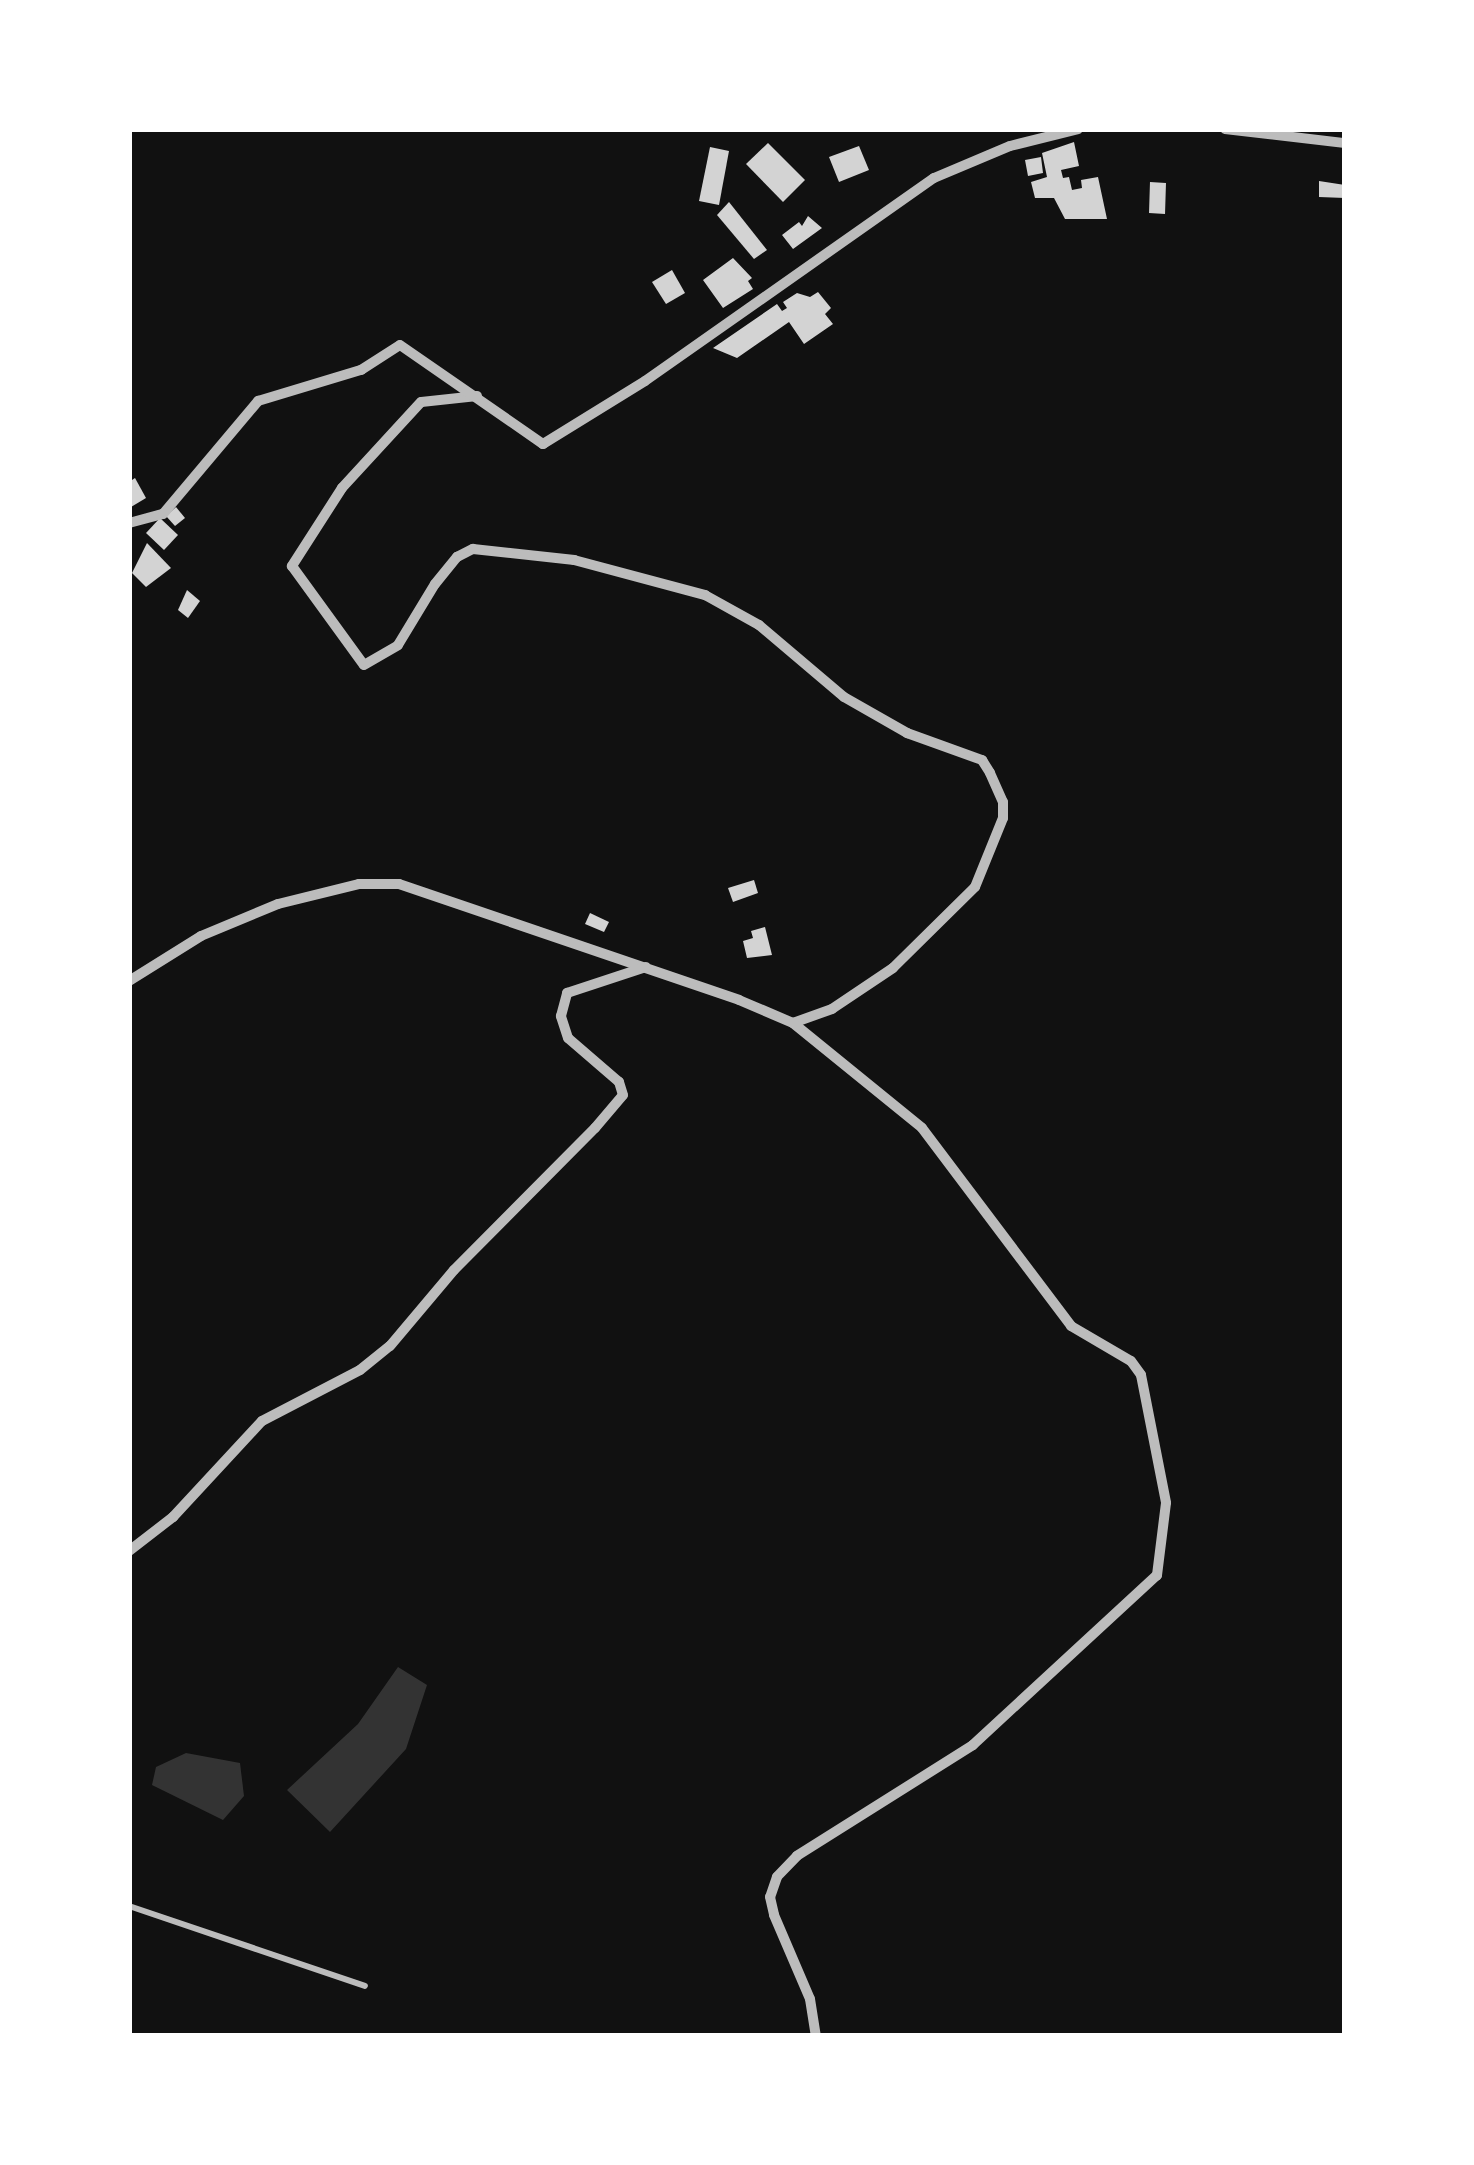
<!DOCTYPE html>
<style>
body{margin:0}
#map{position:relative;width:1474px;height:2165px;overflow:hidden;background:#111;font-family:Mulish,sans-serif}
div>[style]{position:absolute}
.water>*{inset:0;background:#333}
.building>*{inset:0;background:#d3d3d3}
.service>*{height:6px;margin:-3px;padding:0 3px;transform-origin:3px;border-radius:3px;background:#bcbcbc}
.minor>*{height:10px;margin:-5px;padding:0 5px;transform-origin:5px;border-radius:5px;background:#bcbcbc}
span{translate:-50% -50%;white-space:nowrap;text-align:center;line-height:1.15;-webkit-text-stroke:9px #fff;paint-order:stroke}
.frame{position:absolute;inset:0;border:132px solid #fff;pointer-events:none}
</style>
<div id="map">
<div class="water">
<i style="clip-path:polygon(398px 1667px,427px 1685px,406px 1749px,330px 1832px,287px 1790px,358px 1724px)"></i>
<i style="clip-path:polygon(186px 1753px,240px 1763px,244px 1796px,223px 1820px,152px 1785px,156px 1767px)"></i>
</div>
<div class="building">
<i style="clip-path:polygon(1074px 142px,1079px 166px,1061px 170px,1063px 178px,1069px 177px,1072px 190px,1082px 188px,1081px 180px,1098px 177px,1107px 219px,1065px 219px,1054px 198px,1035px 198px,1031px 182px,1047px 177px,1042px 153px)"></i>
<i style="clip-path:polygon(768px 143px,805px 180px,783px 202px,746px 164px)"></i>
<i style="clip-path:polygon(859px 146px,869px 170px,839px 182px,829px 157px)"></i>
<i style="clip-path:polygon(710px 147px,729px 151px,719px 205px,699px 201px)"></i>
<i style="clip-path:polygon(1041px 157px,1043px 173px,1028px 176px,1025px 160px)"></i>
<i style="clip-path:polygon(1319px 181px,1345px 185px,1345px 198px,1319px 197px)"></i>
<i style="clip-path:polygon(1150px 182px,1166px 183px,1165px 214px,1149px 213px)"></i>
<i style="clip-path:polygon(729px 202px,767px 250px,754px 259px,717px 215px)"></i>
<i style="clip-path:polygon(808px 216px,822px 228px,793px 249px,782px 235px,799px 222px,802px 226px)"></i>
<i style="clip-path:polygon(733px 258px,752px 278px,748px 281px,753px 289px,723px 308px,703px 280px)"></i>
<i style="clip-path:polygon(672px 270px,685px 293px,666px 304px,652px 282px)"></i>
<i style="clip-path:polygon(818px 292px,831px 308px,825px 314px,833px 324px,804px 344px,789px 322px,737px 358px,713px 348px,777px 304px,782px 311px,787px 308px,783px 302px,797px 293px,810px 297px)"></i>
<i style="clip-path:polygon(135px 478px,146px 498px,131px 507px,129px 482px)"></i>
<i style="clip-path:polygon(176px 507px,185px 518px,175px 526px,166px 516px)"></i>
<i style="clip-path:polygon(160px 518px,178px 535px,164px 550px,146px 533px)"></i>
<i style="clip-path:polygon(147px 543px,171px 568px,146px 587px,132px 573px)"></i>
<i style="clip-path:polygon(187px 590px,200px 601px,188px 618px,178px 610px)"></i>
<i style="clip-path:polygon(754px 880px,758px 893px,733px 902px,728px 888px)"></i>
<i style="clip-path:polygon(590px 913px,609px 922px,604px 932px,585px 924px)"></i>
<i style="clip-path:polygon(765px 927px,772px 955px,747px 958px,743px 941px,753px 938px,751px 931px)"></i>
</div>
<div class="service">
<i style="left:129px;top:1906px;width:249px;rotate:18.7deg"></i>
</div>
<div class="minor">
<i style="left:1225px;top:129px;width:121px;rotate:6.7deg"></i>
<i style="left:477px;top:396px;width:56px;rotate:173.9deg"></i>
<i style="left:421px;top:402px;width:117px;rotate:132.6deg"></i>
<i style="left:342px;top:488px;width:93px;rotate:122.7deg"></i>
<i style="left:292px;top:566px;width:122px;rotate:54deg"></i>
<i style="left:364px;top:665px;width:39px;rotate:-30deg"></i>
<i style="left:398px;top:645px;width:71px;rotate:-58.8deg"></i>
<i style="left:435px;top:584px;width:35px;rotate:-51deg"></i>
<i style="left:457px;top:557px;width:18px;rotate:-27deg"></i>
<i style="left:473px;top:549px;width:102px;rotate:6.2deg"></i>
<i style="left:574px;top:560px;width:136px;rotate:15deg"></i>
<i style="left:705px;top:595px;width:62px;rotate:29.1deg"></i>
<i style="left:759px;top:625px;width:111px;rotate:40.3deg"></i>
<i style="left:844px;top:697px;width:73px;rotate:29.7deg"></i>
<i style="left:907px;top:733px;width:80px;rotate:19.8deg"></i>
<i style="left:982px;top:760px;width:15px;rotate:58deg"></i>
<i style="left:990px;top:773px;width:32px;rotate:66deg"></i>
<i style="left:1003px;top:802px;width:16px;rotate:90deg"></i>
<i style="left:1003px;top:818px;width:74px;rotate:112.1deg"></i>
<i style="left:975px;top:887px;width:115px;rotate:135.4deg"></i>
<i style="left:893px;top:968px;width:73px;rotate:146.1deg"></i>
<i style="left:832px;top:1009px;width:41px;rotate:160.3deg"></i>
<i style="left:129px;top:523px;width:35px;rotate:-15deg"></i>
<i style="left:163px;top:514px;width:148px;rotate:-49.9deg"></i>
<i style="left:258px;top:401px;width:108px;rotate:-16.8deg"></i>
<i style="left:361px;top:370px;width:46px;rotate:-32.7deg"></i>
<i style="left:400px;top:345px;width:174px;rotate:34.7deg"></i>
<i style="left:543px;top:444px;width:120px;rotate:-31.7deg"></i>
<i style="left:645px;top:381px;width:353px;rotate:-35.1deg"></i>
<i style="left:934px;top:178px;width:82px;rotate:-22.8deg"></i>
<i style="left:1010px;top:146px;width:70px;rotate:-14deg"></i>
<i style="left:129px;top:981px;width:85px;rotate:-32deg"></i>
<i style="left:201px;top:936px;width:83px;rotate:-22.6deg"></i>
<i style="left:278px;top:904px;width:83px;rotate:-13.9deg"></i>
<i style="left:359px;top:884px;width:40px"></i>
<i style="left:399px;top:884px;width:359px;rotate:18.8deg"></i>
<i style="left:739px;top:1000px;width:59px;rotate:23.1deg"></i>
<i style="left:793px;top:1023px;width:166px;rotate:39.1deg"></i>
<i style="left:922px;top:1128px;width:248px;rotate:53deg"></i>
<i style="left:1071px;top:1326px;width:69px;rotate:30.3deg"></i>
<i style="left:1131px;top:1361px;width:17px;rotate:54deg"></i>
<i style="left:1141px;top:1375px;width:130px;rotate:78.9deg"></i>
<i style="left:1166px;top:1503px;width:73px;rotate:97.1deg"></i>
<i style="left:1157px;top:1575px;width:251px;rotate:137.3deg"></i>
<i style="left:973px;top:1745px;width:208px;rotate:147.8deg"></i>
<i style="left:797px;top:1856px;width:29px;rotate:134deg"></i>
<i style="left:777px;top:1877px;width:21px;rotate:109deg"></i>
<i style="left:770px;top:1897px;width:18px;rotate:77deg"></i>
<i style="left:774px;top:1915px;width:91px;rotate:66.8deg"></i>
<i style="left:810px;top:1999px;width:37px;rotate:81deg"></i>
<i style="left:129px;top:1551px;width:56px;rotate:-37.7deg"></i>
<i style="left:173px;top:1517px;width:131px;rotate:-47.2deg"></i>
<i style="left:262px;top:1421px;width:110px;rotate:-27.5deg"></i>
<i style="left:360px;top:1370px;width:38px;rotate:-39deg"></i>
<i style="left:390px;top:1346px;width:99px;rotate:-49.9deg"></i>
<i style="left:454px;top:1270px;width:200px;rotate:-45.2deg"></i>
<i style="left:595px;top:1128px;width:43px;rotate:-49.7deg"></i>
<i style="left:623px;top:1095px;width:14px;rotate:-107deg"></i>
<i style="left:619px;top:1082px;width:67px;rotate:-139.2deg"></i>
<i style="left:568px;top:1038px;width:23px;rotate:-108deg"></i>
<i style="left:561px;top:1016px;width:24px;rotate:-75deg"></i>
<i style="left:567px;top:993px;width:83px;rotate:-18.2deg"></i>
</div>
<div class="frame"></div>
</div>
